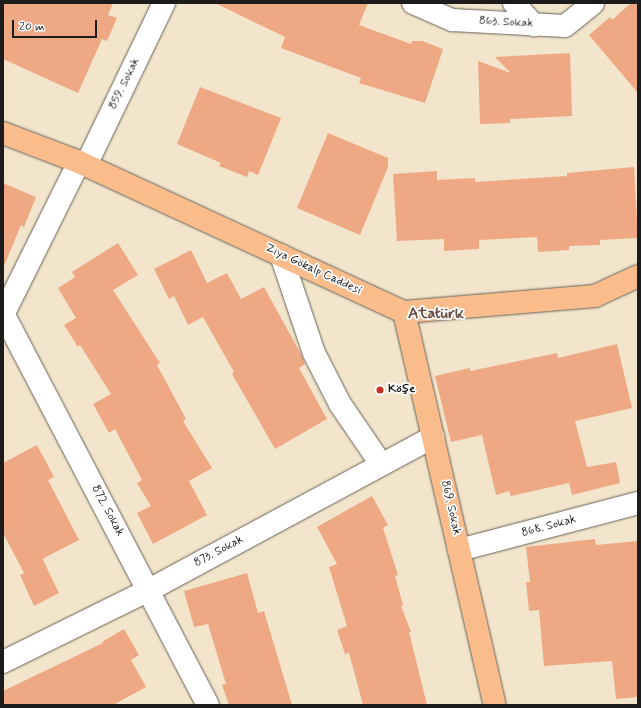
<!DOCTYPE html>
<meta charset="utf-8">
<style>
body{margin:0}
#map{position:relative;width:641px;height:708px;overflow:hidden;background:#f2e5cb;font-family:Mynerve,sans-serif}
div>[style]{position:absolute}
.building>*{inset:0;background:#efa884}
.roads{filter:drop-shadow(0 0 1px #676259) drop-shadow(0 0 1px #676259)}
.minor>*{height:22px;margin:-11px;padding:0 11px;transform-origin:11px;border-radius:11px;background:#fff}
.major>*{height:22px;margin:-11px;padding:0 11px;transform-origin:11px;border-radius:11px;background:#fabc8b}
.dots>*{width:11px;height:11px;translate:-50% -50%;box-sizing:border-box;border:2px solid #fff;border-radius:50%}
span{translate:-50% -50%;white-space:nowrap;text-align:center;line-height:1.15;-webkit-text-stroke:3.5px #fff;paint-order:stroke}
.street-label{font-size:12px;color:#1c1c1c}
.poi-label{font-size:12px;color:#1c1c1c;font-weight:700}
.left{translate:0 -50%;text-align:left}
.district-label{font-size:16px;color:#664d40;font-weight:700}
.frame{position:absolute;inset:0;border:4px solid #1c1c1c;pointer-events:none}
.scale{position:absolute;left:12px;top:20px;width:85px;height:18px;box-sizing:border-box;border:2px solid #1c1c1c;border-top:0;padding-left:5px;font-size:12px;line-height:14px;white-space:nowrap;color:#1c1c1c;-webkit-text-stroke:3px #fff;paint-order:stroke}
</style>
<div id="map">
<div class="building">
<i style="clip-path:polygon(3px 3px,113px 3px,108px 15px,117px 18px,107px 41px,102px 39px,78px 93px,3px 59px)"></i>
<i style="clip-path:polygon(215px 3px,368px 3px,359px 25px,411px 44px,412px 41px,422px 41px,443px 49px,425px 103px,359px 83px,361px 78px,281px 48px,285px 37px)"></i>
<i style="clip-path:polygon(631px 3px,638px 3px,638px 93px,589px 35px,610px 17px,612px 20px)"></i>
<i style="clip-path:polygon(570px 53px,572px 116px,510px 119px,510px 123px,480px 124px,478px 61px,511px 73px,495px 57px)"></i>
<i style="clip-path:polygon(200px 87px,281px 118px,258px 175px,249px 171px,247px 177px,219px 166px,221px 163px,177px 144px)"></i>
<i style="clip-path:polygon(328px 133px,388px 158px,388px 167px,360px 235px,297px 208px)"></i>
<i style="clip-path:polygon(634px 167px,638px 238px,600px 240px,600px 245px,569px 246px,569px 250px,538px 252px,537px 237px,479px 240px,479px 249px,444px 251px,444px 239px,397px 241px,393px 174px,437px 171px,437px 180px,475px 178px,475px 182px,567px 176px,567px 173px)"></i>
<i style="clip-path:polygon(3px 183px,36px 197px,24px 227px,21px 225px,4px 266px)"></i>
<i style="clip-path:polygon(118px 243px,138px 275px,113px 290px,160px 363px,157px 365px,186px 419px,183px 421px,212px 468px,189px 481px,207px 515px,153px 544px,137px 513px,151px 506px,137px 483px,142px 480px,115px 429px,109px 433px,93px 404px,111px 394px,80px 345px,78px 347px,64px 325px,76px 318px,58px 288px,75px 277px,72px 272px)"></i>
<i style="clip-path:polygon(191px 250px,207px 283px,227px 273px,241px 299px,264px 287px,302px 356px,305px 364px,299px 368px,327px 419px,275px 449px,232px 374px,234px 372px,203px 317px,188px 325px,174px 296px,169px 299px,154px 269px)"></i>
<i style="clip-path:polygon(617px 344px,632px 408px,575px 421px,587px 467px,616px 462px,620px 483px,572px 495px,569px 483px,511px 496px,509px 491px,496px 495px,482px 435px,451px 442px,435px 376px,470px 368px,470px 371px,557px 353px,558px 358px)"></i>
<i style="clip-path:polygon(37px 445px,54px 477px,48px 480px,79px 540px,44px 558px,43px 560px,59px 593px,34px 606px,20px 575px,24px 573px,3px 533px,3px 463px)"></i>
<i style="clip-path:polygon(372px 496px,388px 525px,383px 528px,398px 575px,395px 576px,403px 605px,401px 606px,411px 632px,409px 632px,427px 705px,363px 705px,349px 653px,345px 654px,337px 630px,347px 626px,329px 567px,337px 564px,317px 527px)"></i>
<i style="clip-path:polygon(595px 539px,596px 545px,638px 541px,638px 697px,616px 699px,612px 661px,544px 666px,539px 610px,529px 611px,526px 582px,530px 582px,526px 547px)"></i>
<i style="clip-path:polygon(247px 573px,258px 613px,264px 611px,292px 705px,229px 705px,222px 685px,226px 684px,208px 624px,194px 627px,184px 591px)"></i>
<i style="clip-path:polygon(124px 629px,139px 655px,131px 660px,146px 687px,113px 705px,3px 705px,3px 691px,103px 643px,102px 642px)"></i>
</div>
<div class="roads">
<div class="minor">
<i style="left:413px;top:3px;width:43px;rotate:23.6deg"></i>
<i style="left:452px;top:20px;width:113px;rotate:3deg"></i>
<i style="left:565px;top:26px;width:36px;rotate:-39deg"></i>
<i style="left:514px;top:3px;width:30px;rotate:48deg"></i>
<i style="left:86px;top:165px;width:180px;rotate:-64.3deg"></i>
<i style="left:281px;top:255px;width:103px;rotate:71.4deg"></i>
<i style="left:314px;top:353px;width:57px;rotate:63deg"></i>
<i style="left:340px;top:404px;width:73px;rotate:55.7deg"></i>
<i style="left:5px;top:317px;width:438px;rotate:62.4deg"></i>
<i style="left:3px;top:320px;width:7px;rotate:-82deg"></i>
<i style="left:4px;top:313px;width:169px;rotate:-63.6deg"></i>
<i style="left:459px;top:550px;width:185px;rotate:-14.7deg"></i>
<i style="left:3px;top:662px;width:163px;rotate:-26.3deg"></i>
<i style="left:149px;top:590px;width:323px;rotate:-28.3deg"></i>
</div>
<div class="major">
<i style="left:3px;top:133px;width:81px;rotate:20.9deg"></i>
<i style="left:79px;top:162px;width:358px;rotate:24.8deg"></i>
<i style="left:404px;top:312px;width:192px;rotate:-4.8deg"></i>
<i style="left:595px;top:296px;width:47px;rotate:-24.9deg"></i>
<i style="left:404px;top:312px;width:403px;rotate:77deg"></i>
</div>
</div>
<div class="dots">
<i style="left:380px;top:390px;background:#c8321e"></i>
</div>
<div class="street-label">
<span style="left:506px;top:23px;rotate:3deg">863. Sokak</span>
<span style="left:125px;top:84px;rotate:-64deg">859. Sokak</span>
<span style="left:313px;top:270px;rotate:25deg">Ziya Gökalp Caddesi</span>
<span style="left:450px;top:508px;rotate:77deg">869. Sokak</span>
<span style="left:107px;top:511px;rotate:62deg">872. Sokak</span>
<span style="left:549px;top:527px;rotate:-15deg">868. Sokak</span>
<span style="left:219px;top:552px;rotate:-28deg">873. Sokak</span>
</div>
<div class="poi-label">
<span class="left" style="left:388px;top:390px">Köşe</span>
</div>
<div class="district-label">
<span style="left:436px;top:314px">Atatürk</span>
</div>
<div class="frame"></div>
<div class="scale">20 m</div>
</div>
